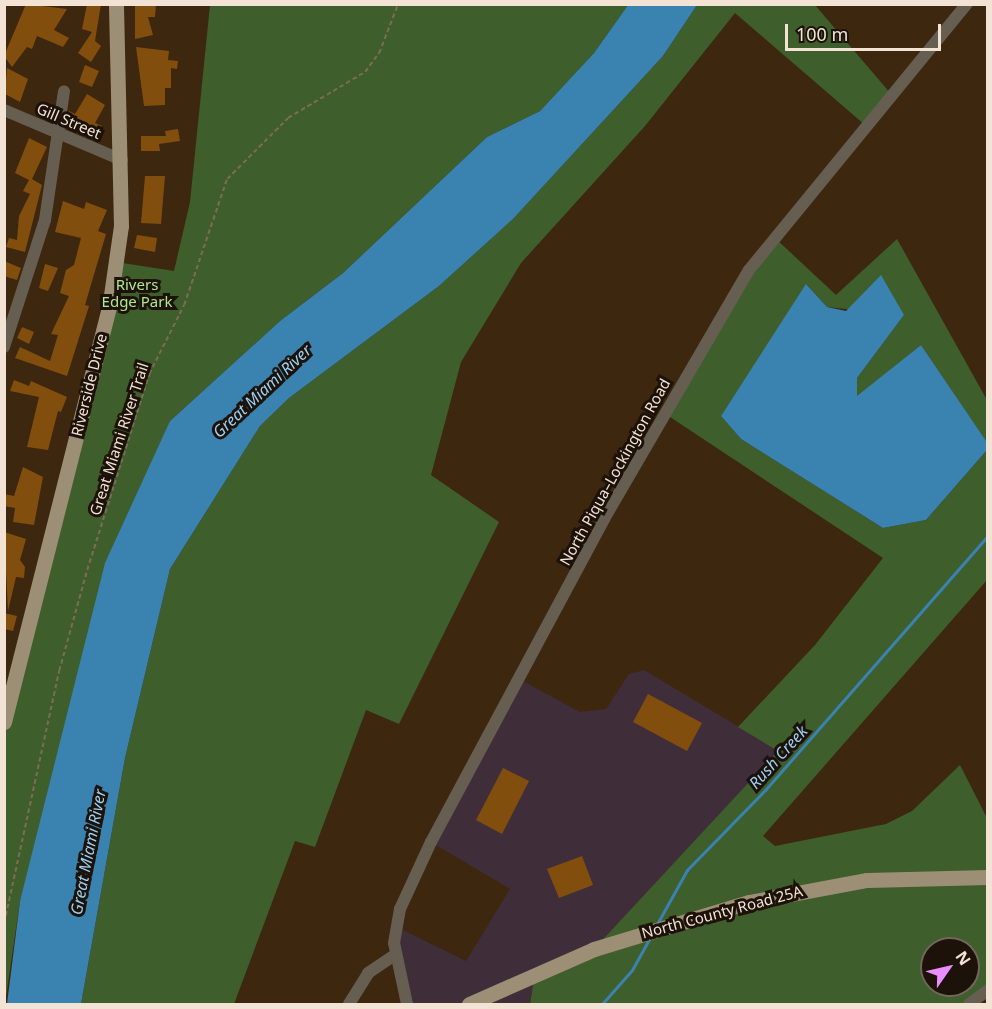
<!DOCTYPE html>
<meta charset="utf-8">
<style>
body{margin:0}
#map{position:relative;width:992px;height:1009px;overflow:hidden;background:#3d270f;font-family:"Noto Sans",sans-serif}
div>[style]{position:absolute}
.industrial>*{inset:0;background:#3f2e39}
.green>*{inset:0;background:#3e5e2c}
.water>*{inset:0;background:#3a82b0}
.stream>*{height:3px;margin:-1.5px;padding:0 1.5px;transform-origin:1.5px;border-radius:1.5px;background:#3a82b0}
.building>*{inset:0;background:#824e0d}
.path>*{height:1.5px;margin-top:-0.75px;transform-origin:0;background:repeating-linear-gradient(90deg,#7e6b56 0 4.5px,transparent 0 7.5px)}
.minor>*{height:12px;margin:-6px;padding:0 6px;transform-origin:6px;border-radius:6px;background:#655e51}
.major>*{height:15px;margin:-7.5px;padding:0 7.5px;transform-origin:7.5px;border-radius:7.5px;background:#9d8f75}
span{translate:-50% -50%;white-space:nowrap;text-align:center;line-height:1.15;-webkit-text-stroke:6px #1c1209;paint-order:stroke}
.street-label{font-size:15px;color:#f2e3d5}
.park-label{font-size:15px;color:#aee78f}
.water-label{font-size:16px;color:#9ad1f7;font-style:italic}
.frame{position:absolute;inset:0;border:6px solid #f2e3d5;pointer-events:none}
.north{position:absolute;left:920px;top:937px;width:60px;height:60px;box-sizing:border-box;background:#1c1209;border:2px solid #72665b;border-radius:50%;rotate:56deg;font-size:16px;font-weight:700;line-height:24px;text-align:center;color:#f2e3d5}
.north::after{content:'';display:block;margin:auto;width:21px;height:27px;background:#e98efe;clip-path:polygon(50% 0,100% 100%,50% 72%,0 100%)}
.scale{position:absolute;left:785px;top:24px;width:156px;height:27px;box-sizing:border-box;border:3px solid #f2e3d5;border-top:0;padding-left:8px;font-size:18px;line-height:21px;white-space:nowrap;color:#f2e3d5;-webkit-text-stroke:4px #1c1209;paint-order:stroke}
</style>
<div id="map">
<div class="industrial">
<i style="clip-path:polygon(644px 670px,779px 751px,594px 949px,535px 973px,530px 1004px,407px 1004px,397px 927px,466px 961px,510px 889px,431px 842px,519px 679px,580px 712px,606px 709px,629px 674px)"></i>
</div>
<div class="green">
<i style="clip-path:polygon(210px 5px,628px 5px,594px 53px,540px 111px,487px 137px,343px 273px,280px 321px,170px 421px,20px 901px,5px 1004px,5px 722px,116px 262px,174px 271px,190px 202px)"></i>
<i style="clip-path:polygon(697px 5px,815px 5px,891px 94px,865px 125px,735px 13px,645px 126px,521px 263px,461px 362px,431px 475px,499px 522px,399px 724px,366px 710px,315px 847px,295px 841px,234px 1004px,81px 1004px,125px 758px,170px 569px,260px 426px,289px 398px,439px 286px,513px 219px,663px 56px)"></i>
<i style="clip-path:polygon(evenodd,775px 238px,836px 295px,897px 239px,987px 400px,987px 444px,921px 345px,857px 397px,857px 378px,904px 315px,827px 307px,807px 285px,721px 416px,741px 439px,883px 528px,926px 520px,987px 450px,987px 580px,763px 836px,775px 846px,886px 824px,912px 811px,960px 765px,987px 818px,987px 990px,969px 1004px,530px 1004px,535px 973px,594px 949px,778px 751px,738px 727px,815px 645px,883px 558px,664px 413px,775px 238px,932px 949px,968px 949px,968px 985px,932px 985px,932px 949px)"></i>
</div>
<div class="water">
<i style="clip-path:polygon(628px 5px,697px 5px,663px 56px,513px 219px,439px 286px,289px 398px,260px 426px,170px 569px,125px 758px,81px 1004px,7px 1004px,20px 901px,105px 563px,170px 421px,280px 321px,343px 273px,487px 137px,540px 111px,594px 53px)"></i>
<i style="clip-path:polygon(881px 275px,904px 315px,857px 378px,857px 396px,921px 345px,988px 444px,987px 450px,926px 520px,883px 528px,741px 439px,721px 416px,806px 284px,827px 307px,846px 311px)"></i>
</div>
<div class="stream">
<i style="left:657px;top:924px;width:62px;rotate:-60.9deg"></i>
<i style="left:687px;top:870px;width:113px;rotate:-45.7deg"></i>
<i style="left:766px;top:789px;width:337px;rotate:-48.8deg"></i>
<i style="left:602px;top:1004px;width:45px;rotate:-48.6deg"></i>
<i style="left:632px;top:970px;width:38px;rotate:-61deg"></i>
</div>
<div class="building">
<i style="clip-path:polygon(26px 4px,67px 9px,54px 30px,69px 38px,63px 47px,37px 36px,32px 49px,27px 47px,12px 67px,4px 56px)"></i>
<i style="clip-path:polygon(87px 4px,101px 4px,95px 41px,101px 46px,91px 62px,78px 53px,92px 32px,82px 29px)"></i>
<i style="clip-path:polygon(156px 4px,155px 17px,148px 17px,153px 35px,135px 39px,135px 5px)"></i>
<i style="clip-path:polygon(136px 47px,169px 51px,168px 60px,178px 61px,177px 69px,171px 68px,171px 88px,165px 88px,165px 105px,144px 106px)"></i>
<i style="clip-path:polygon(85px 65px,99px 71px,92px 87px,79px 82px)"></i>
<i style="clip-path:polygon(7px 68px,28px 79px,20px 102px,5px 94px)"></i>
<i style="clip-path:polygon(87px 94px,105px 105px,95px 123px,102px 126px,98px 136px,68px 123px,69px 111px,75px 114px)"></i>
<i style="clip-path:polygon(178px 129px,180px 141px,159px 144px,160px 151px,141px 151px,141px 136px,166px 136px,165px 131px)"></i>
<i style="clip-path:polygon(29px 138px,47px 147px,32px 179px,42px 185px,25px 252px,6px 247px,9px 238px,17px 240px,19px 216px,30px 194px,23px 191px,29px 180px,15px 173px)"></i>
<i style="clip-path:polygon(145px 176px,165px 176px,161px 224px,141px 223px)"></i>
<i style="clip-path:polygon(63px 201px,84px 209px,86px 202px,107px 210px,98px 231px,106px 234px,85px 305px,89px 306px,67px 376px,15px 358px,20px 347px,50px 361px,58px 335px,51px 334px,69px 296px,60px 293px,66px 270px,74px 265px,81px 238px,55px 232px)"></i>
<i style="clip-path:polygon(137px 235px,157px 238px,155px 252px,134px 248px)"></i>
<i style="clip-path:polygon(4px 261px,21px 268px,17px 280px,4px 276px)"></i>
<i style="clip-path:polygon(45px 264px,58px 268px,48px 291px,39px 288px)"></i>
<i style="clip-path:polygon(22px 327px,34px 332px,29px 344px,17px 338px)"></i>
<i style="clip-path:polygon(14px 380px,29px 386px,31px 381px,67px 397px,61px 412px,58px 411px,48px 450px,27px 447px,39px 397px,10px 391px)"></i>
<i style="clip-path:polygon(23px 467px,43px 477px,34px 525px,13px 522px,15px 508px,4px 506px,4px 494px,14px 496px)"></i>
<i style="clip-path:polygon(4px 532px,26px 539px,20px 560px,25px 567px,24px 578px,16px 577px,8px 611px)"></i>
<i style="clip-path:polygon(4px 613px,17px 616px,13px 631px,4px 629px)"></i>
<i style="clip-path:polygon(648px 694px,702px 723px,687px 751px,633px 722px)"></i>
<i style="clip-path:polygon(503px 768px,529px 781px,502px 834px,476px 820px)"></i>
<i style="clip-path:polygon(582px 856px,593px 885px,559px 898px,547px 869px)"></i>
</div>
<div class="path">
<i style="left:4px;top:923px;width:258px;rotate:-77.7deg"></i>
<i style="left:59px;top:671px;width:105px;rotate:-74.5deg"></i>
<i style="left:87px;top:570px;width:206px;rotate:-72.4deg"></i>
<i style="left:149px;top:374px;width:77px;rotate:-63.1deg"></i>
<i style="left:184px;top:305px;width:133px;rotate:-71.2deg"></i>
<i style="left:227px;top:179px;width:86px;rotate:-45deg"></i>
<i style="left:288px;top:118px;width:90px;rotate:-30.9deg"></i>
<i style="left:365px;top:72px;width:24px;rotate:-54deg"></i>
<i style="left:379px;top:53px;width:53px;rotate:-68.8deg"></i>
</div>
<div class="minor">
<i style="left:4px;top:110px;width:128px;rotate:23deg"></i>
<i style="left:4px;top:347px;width:133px;rotate:-72.1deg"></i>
<i style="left:45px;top:220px;width:130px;rotate:-81.6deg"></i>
<i style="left:349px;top:1004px;width:36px;rotate:-58deg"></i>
<i style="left:368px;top:973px;width:32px;rotate:-34deg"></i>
<i style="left:407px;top:1004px;width:62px;rotate:-102deg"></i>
<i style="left:394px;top:943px;width:35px;rotate:-80deg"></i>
<i style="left:400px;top:909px;width:74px;rotate:-65.2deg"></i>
<i style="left:431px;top:842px;width:366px;rotate:-61.8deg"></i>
<i style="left:604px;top:519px;width:288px;rotate:-59.8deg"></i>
<i style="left:749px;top:270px;width:344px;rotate:-50.7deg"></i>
<i style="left:969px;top:1004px;width:24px;rotate:-36deg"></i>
</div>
<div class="major">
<i style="left:4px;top:722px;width:433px;rotate:-75.8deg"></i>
<i style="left:110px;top:302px;width:77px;rotate:-81.8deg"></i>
<i style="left:121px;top:226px;width:222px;rotate:-91.3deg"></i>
<i style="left:469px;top:1004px;width:137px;rotate:-23.7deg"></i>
<i style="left:594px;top:949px;width:162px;rotate:-16.9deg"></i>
<i style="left:749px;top:902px;width:120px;rotate:-10.6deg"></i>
<i style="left:867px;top:880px;width:121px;rotate:-1.4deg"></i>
</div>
<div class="street-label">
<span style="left:69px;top:121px;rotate:23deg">Gill Street</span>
<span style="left:89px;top:385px;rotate:-76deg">Riverside Drive</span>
<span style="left:119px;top:439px;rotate:-72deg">Great Miami River Trail</span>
<span style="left:615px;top:472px;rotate:-61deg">North Piqua–Lockington Road</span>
<span style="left:722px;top:912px;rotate:-15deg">North County Road 25A</span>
</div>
<div class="park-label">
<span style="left:137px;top:293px">Rivers<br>Edge Park</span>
</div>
<div class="water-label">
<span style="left:262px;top:391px;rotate:-43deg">Great Miami River</span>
<span style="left:778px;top:757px;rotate:-48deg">Rush Creek</span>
<span style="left:88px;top:852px;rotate:-79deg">Great Miami River</span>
</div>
<div class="frame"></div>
<div class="north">N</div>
<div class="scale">100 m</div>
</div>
